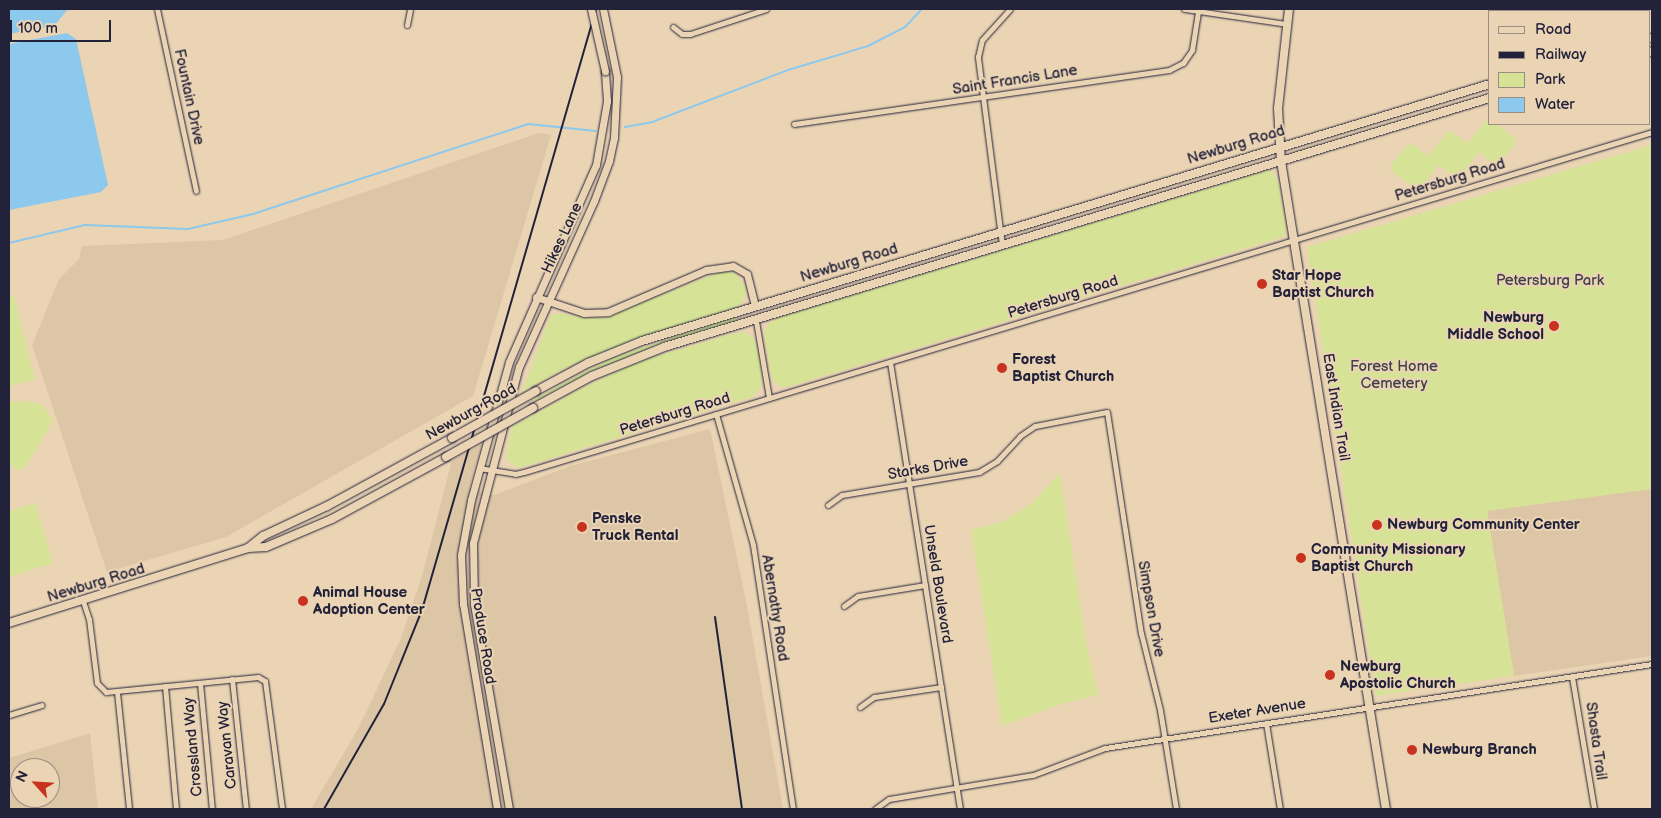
<!DOCTYPE html>
<style>
body{margin:0}
#map{position:relative;width:1661px;height:818px;overflow:hidden;background:#ebd4b4;font-family:"Balsamiq Sans",sans-serif}
div>[style]{position:absolute}
.built>*{inset:0;background:#ddc6a5}
.green>*{inset:0;background:#d6e396}
.water>*{inset:0;background:#8dc8ed}
.stream>*{height:2px;margin:-1px;padding:0 1px;transform-origin:1px;border-radius:1px;background:#8dc8ed}
.roads{filter:drop-shadow(0 0 1px #22223b) drop-shadow(0 0 1px #22223b)}
.minor>*{height:5px;margin:-2.5px;padding:0 2.5px;transform-origin:2.5px;border-radius:2.5px;background:#ebd4b4}
.tertiary>*{height:7px;margin:-3.5px;padding:0 3.5px;transform-origin:3.5px;border-radius:3.5px;background:#ebd4b4}
.secondary>*{height:8px;margin:-4px;padding:0 4px;transform-origin:4px;border-radius:4px;background:#ebd4b4}
.rail>*{height:2px;margin:-1px;padding:0 1px;transform-origin:1px;border-radius:1px;background:#22223b}
.bridges{filter:drop-shadow(0 0 1px #22223b) drop-shadow(0 0 1px #22223b)}
.tertiary-bridge>*{height:7px;margin:-3.5px;padding:0 3.5px;transform-origin:3.5px;border-radius:3.5px;background:#ebd4b4}
.secondary-bridge>*{height:8px;margin:-4px;padding:0 4px;transform-origin:4px;border-radius:4px;background:#ebd4b4}
.dots>*{width:14px;height:14px;translate:-50% -50%;box-sizing:border-box;border:2px solid #ebd4b4;border-radius:50%}
span{translate:-50% -50%;white-space:nowrap;text-align:center;line-height:1.15;-webkit-text-stroke:4px #ebd4b4;paint-order:stroke}
.street-label{font-size:15px;color:#22223b}
.poi-label{font-size:15px;color:#22223b;font-weight:700}
.left{translate:0 -50%;text-align:left}
.right{translate:-100% -50%;text-align:right}
.park-label{font-size:15px;color:#3d3f49}
.frame{position:absolute;inset:0;border:10px solid #22223b;pointer-events:none}
.legend{position:absolute;left:1488px;top:10px;width:162px;height:115px;box-sizing:border-box;background:#ebd4b4;border:1px solid #9b8d84;margin:0;padding:6px 9px;list-style:none;font-size:15px;color:#22223b}
.legend li{display:flex;align-items:center;gap:10px;height:25px}
.legend b{width:25px;border:1px solid #9b8d84}
.north{position:absolute;left:10px;top:758px;width:50px;height:50px;box-sizing:border-box;background:#ebd4b4;border:1px solid #9b8d84;border-radius:50%;rotate:296deg;font-size:14px;font-weight:700;line-height:20px;text-align:center;color:#22223b}
.north::after{content:'';display:block;margin:auto;width:18px;height:22px;background:#c8321e;clip-path:polygon(50% 0,100% 100%,50% 72%,0 100%)}
.scale{position:absolute;left:10px;top:20px;width:101px;height:22px;box-sizing:border-box;border:2px solid #22223b;border-top:0;padding-left:6px;font-size:15px;line-height:18px;white-space:nowrap;color:#22223b;-webkit-text-stroke:4px #ebd4b4;paint-order:stroke}
</style>
<div id="map">
<div class="built">
<i style="clip-path:polygon(539px 133px,551px 135px,473px 396px,226px 537px,107px 572px,32px 345px,59px 279px,79px 259px,82px 246px,223px 240px)"></i>
<i style="clip-path:polygon(1652px 145px,1652px 656px,1514px 676px,1487px 511px)"></i>
<i style="clip-path:polygon(710px 429px,746px 601px,783px 809px,311px 809px,359px 727px,401px 638px,422px 576px,452px 460px,482px 444px,469px 488px,494px 495px,570px 466px)"></i>
<i style="clip-path:polygon(evenodd,90px 733px,98px 809px,9px 809px,9px 758px,90px 733px,20px 768px,50px 768px,50px 798px,20px 798px,20px 768px)"></i>
</div>
<div class="green">
<i style="clip-path:polygon(1486px 120px,1497px 124px,1515px 138px,1516px 143px,1499px 164px,1494px 164px,1479px 152px,1460px 176px,1455px 177px,1439px 165px,1420px 189px,1415px 189px,1391px 171px,1391px 165px,1407px 145px,1413px 144px,1428px 156px,1447px 132px,1452px 132px,1468px 143px)"></i>
<i style="clip-path:polygon(1652px 145px,1652px 489px,1487px 511px,1514px 676px,1376px 696px,1307px 247px)"></i>
<i style="clip-path:polygon(1270px 170px,1277px 178px,1279px 187px,1286px 230px,1283px 237px,787px 387px,779px 386px,772px 379px,764px 334px,768px 324px,777px 318px)"></i>
<i style="clip-path:polygon(723px 271px,735px 273px,747px 289px,743px 302px,733px 309px,663px 330px,574px 364px,522px 392px,551px 315px,561px 313px,585px 318px,605px 317px)"></i>
<i style="clip-path:polygon(14px 296px,35px 380px,9px 386px,9px 297px)"></i>
<i style="clip-path:polygon(736px 316px,738px 322px,631px 356px,536px 401px,532px 400px,611px 358px)"></i>
<i style="clip-path:polygon(743px 331px,755px 340px,762px 374px,761px 388px,752px 397px,522px 467px,516px 467px,506px 459px,512px 427px,578px 390px,639px 361px)"></i>
<i style="clip-path:polygon(23px 401px,42px 404px,53px 420px,25px 468px,19px 470px,9px 465px,9px 402px)"></i>
<i style="clip-path:polygon(1060px 473px,1086px 642px,1098px 695px,1061px 704px,1002px 726px,971px 530px,1002px 522px,1031px 504px)"></i>
<i style="clip-path:polygon(35px 503px,53px 563px,9px 577px,9px 511px)"></i>
</div>
<div class="water">
<i style="clip-path:polygon(9px 9px,68px 9px,55px 25px,9px 34px)"></i>
<i style="clip-path:polygon(67px 33px,76px 39px,108px 185px,101px 192px,9px 210px,9px 44px)"></i>
</div>
<div class="stream">
<i style="left:625px;top:127px;width:27px;rotate:-10deg"></i>
<i style="left:652px;top:122px;width:146px;rotate:-20.9deg"></i>
<i style="left:788px;top:70px;width:84px;rotate:-16.7deg"></i>
<i style="left:868px;top:46px;width:42px;rotate:-27.2deg"></i>
<i style="left:905px;top:27px;width:25px;rotate:-47deg"></i>
<i style="left:9px;top:243px;width:78px;rotate:-13.3deg"></i>
<i style="left:85px;top:225px;width:103px;rotate:2.2deg"></i>
<i style="left:188px;top:229px;width:67px;rotate:-13deg"></i>
<i style="left:253px;top:214px;width:289px;rotate:-18.1deg"></i>
<i style="left:528px;top:124px;width:68px;rotate:5.9deg"></i>
</div>
<div class="roads">
<div class="minor">
<i style="left:157px;top:9px;width:186px;rotate:77.9deg"></i>
<i style="left:1184px;top:9px;width:104px;rotate:8.3deg"></i>
<i style="left:407px;top:25px;width:16px;rotate:-79deg"></i>
<i style="left:673px;top:27px;width:11px;rotate:38deg"></i>
<i style="left:682px;top:34px;width:8px"></i>
<i style="left:690px;top:34px;width:80px;rotate:-18.2deg"></i>
<i style="left:794px;top:124px;width:379px;rotate:-8.2deg"></i>
<i style="left:1169px;top:70px;width:16px;rotate:-27deg"></i>
<i style="left:1183px;top:63px;width:16px;rotate:-55deg"></i>
<i style="left:1192px;top:50px;width:38px;rotate:-81deg"></i>
<i style="left:1002px;top:245px;width:190px;rotate:-97.3deg"></i>
<i style="left:978px;top:57px;width:17px;rotate:-77deg"></i>
<i style="left:982px;top:40px;width:42px;rotate:-47.9deg"></i>
<i style="left:756px;top:321px;width:78px;rotate:80.4deg"></i>
<i style="left:890px;top:362px;width:452px;rotate:81.1deg"></i>
<i style="left:716px;top:414px;width:136px;rotate:74.2deg"></i>
<i style="left:753px;top:545px;width:267px;rotate:81.4deg"></i>
<i style="left:479px;top:468px;width:36px;rotate:9deg"></i>
<i style="left:515px;top:474px;width:9px;rotate:-13deg"></i>
<i style="left:524px;top:472px;width:1178px;rotate:-16.77deg"></i>
<i style="left:828px;top:505px;width:17px;rotate:-36deg"></i>
<i style="left:842px;top:495px;width:139px;rotate:-9.5deg"></i>
<i style="left:979px;top:472px;width:21px;rotate:-31deg"></i>
<i style="left:997px;top:461px;width:34px;rotate:-47deg"></i>
<i style="left:1020px;top:436px;width:18px;rotate:-34deg"></i>
<i style="left:1035px;top:426px;width:73px;rotate:-11deg"></i>
<i style="left:1107px;top:412px;width:224px;rotate:81.3deg"></i>
<i style="left:1141px;top:633px;width:79px;rotate:76.1deg"></i>
<i style="left:1160px;top:710px;width:100px;rotate:80.8deg"></i>
<i style="left:83px;top:601px;width:19px;rotate:72deg"></i>
<i style="left:89px;top:619px;width:64px;rotate:82.9deg"></i>
<i style="left:97px;top:683px;width:13px;rotate:45deg"></i>
<i style="left:106px;top:692px;width:153px;rotate:-5.6deg"></i>
<i style="left:258px;top:677px;width:8px;rotate:30deg"></i>
<i style="left:265px;top:681px;width:129px;rotate:82.4deg"></i>
<i style="left:844px;top:606px;width:17px;rotate:-36deg"></i>
<i style="left:858px;top:596px;width:68px;rotate:-9.3deg"></i>
<i style="left:1572px;top:677px;width:134px;rotate:80.5deg"></i>
<i style="left:232px;top:679px;width:131px;rotate:83.9deg"></i>
<i style="left:200px;top:683px;width:127px;rotate:84.6deg"></i>
<i style="left:165px;top:686px;width:123px;rotate:84.9deg"></i>
<i style="left:117px;top:692px;width:118px;rotate:84.1deg"></i>
<i style="left:860px;top:707px;width:17px;rotate:-36deg"></i>
<i style="left:874px;top:697px;width:68px;rotate:-8.5deg"></i>
<i style="left:9px;top:715px;width:34px;rotate:-17deg"></i>
<i style="left:1266px;top:723px;width:87px;rotate:80.8deg"></i>
<i style="left:875px;top:809px;width:17px;rotate:-36deg"></i>
<i style="left:889px;top:799px;width:146px;rotate:-9.5deg"></i>
<i style="left:1033px;top:775px;width:77px;rotate:-20.6deg"></i>
<i style="left:1105px;top:748px;width:553px;rotate:-8.73deg"></i>
</div>
<div class="tertiary">
<i style="left:536px;top:297px;width:51px;rotate:18.4deg"></i>
<i style="left:584px;top:313px;width:24px;rotate:-2deg"></i>
<i style="left:608px;top:312px;width:107px;rotate:-23.2deg"></i>
<i style="left:706px;top:270px;width:27px;rotate:-8deg"></i>
<i style="left:733px;top:266px;width:16px;rotate:30deg"></i>
<i style="left:747px;top:274px;width:33px;rotate:76deg"></i>
<i style="left:497px;top:809px;width:208px;rotate:-99.4deg"></i>
<i style="left:463px;top:604px;width:49px;rotate:-92.3deg"></i>
<i style="left:461px;top:555px;width:56px;rotate:-79.7deg"></i>
<i style="left:471px;top:500px;width:143px;rotate:-74.6deg"></i>
<i style="left:509px;top:362px;width:215px;rotate:-66.2deg"></i>
<i style="left:596px;top:165px;width:65px;rotate:-80.2deg"></i>
<i style="left:607px;top:101px;width:30px;rotate:-94deg"></i>
<i style="left:509px;top:809px;width:208px;rotate:-99.7deg"></i>
<i style="left:474px;top:604px;width:61px;rotate:-90.9deg"></i>
<i style="left:473px;top:543px;width:182px;rotate:-75.4deg"></i>
<i style="left:519px;top:367px;width:182px;rotate:-65.7deg"></i>
<i style="left:594px;top:201px;width:43px;rotate:-69.4deg"></i>
<i style="left:609px;top:161px;width:24px;rotate:-78deg"></i>
<i style="left:614px;top:138px;width:61px;rotate:-87.2deg"></i>
<i style="left:617px;top:77px;width:69px;rotate:-101.6deg"></i>
</div>
<div class="secondary">
<i style="left:1289px;top:9px;width:100px;rotate:96.3deg"></i>
<i style="left:1278px;top:108px;width:53px;rotate:86.8deg"></i>
<i style="left:1281px;top:161px;width:656px;rotate:80.8deg"></i>
<i style="left:1650px;top:38px;width:2px"></i>
<i style="left:1650px;top:52px;width:2px;rotate:-27deg"></i>
<i style="left:536px;top:391px;width:59px;rotate:-28.3deg"></i>
<i style="left:588px;top:363px;width:58px;rotate:-22.2deg"></i>
<i style="left:642px;top:341px;width:886px;rotate:-16.86deg"></i>
<i style="left:533px;top:408px;width:67px;rotate:-28.5deg"></i>
<i style="left:592px;top:376px;width:78px;rotate:-21.9deg"></i>
<i style="left:664px;top:347px;width:863px;rotate:-16.78deg"></i>
<i style="left:248px;top:548px;width:19px;rotate:-39deg"></i>
<i style="left:263px;top:536px;width:71px;rotate:-25.1deg"></i>
<i style="left:327px;top:506px;width:142px;rotate:-28.5deg"></i>
<i style="left:9px;top:623px;width:250px;rotate:-17.4deg"></i>
<i style="left:248px;top:548px;width:18px;rotate:-3deg"></i>
<i style="left:266px;top:547px;width:72px;rotate:-23deg"></i>
<i style="left:332px;top:519px;width:130px;rotate:-28.5deg"></i>
</div>
</div>
<div class="rail">
<i style="left:715px;top:617px;width:194px;rotate:82deg"></i>
<i style="left:324px;top:809px;width:121px;rotate:-60.3deg"></i>
<i style="left:384px;top:704px;width:101px;rotate:-68deg"></i>
<i style="left:422px;top:610px;width:626px;rotate:-73.85deg"></i>
</div>
<div class="bridges">
<div class="tertiary-bridge">
<i style="left:591px;top:9px;width:64px;rotate:77.3deg"></i>
</div>
<div class="secondary-bridge">
<i style="left:452px;top:438px;width:96px;rotate:-29.2deg"></i>
<i style="left:446px;top:457px;width:100px;rotate:-29.4deg"></i>
</div>
</div>
<div class="dots">
<i style="left:1262px;top:284px;background:#c8321e"></i>
<i style="left:1554px;top:326px;background:#c8321e"></i>
<i style="left:1002px;top:368px;background:#c8321e"></i>
<i style="left:1377px;top:525px;background:#c8321e"></i>
<i style="left:582px;top:527px;background:#c8321e"></i>
<i style="left:1301px;top:558px;background:#c8321e"></i>
<i style="left:303px;top:601px;background:#c8321e"></i>
<i style="left:1330px;top:675px;background:#c8321e"></i>
<i style="left:1412px;top:750px;background:#c8321e"></i>
</div>
<div class="street-label">
<span style="left:1015px;top:80px;rotate:-9deg">Saint Francis Lane</span>
<span style="left:189px;top:97px;rotate:78deg">Fountain Drive</span>
<span style="left:1236px;top:145px;rotate:-17deg">Newburg Road</span>
<span style="left:1450px;top:180px;rotate:-17deg">Petersburg Road</span>
<span style="left:562px;top:238px;rotate:-65deg">Hikes Lane</span>
<span style="left:849px;top:263px;rotate:-17deg">Newburg Road</span>
<span style="left:1063px;top:297px;rotate:-17deg">Petersburg Road</span>
<span style="left:1336px;top:407px;rotate:81deg">East Indian Trail</span>
<span style="left:471px;top:412px;rotate:-29deg">Newburg Road</span>
<span style="left:675px;top:414px;rotate:-17deg">Petersburg Road</span>
<span style="left:928px;top:468px;rotate:-10deg">Starks Drive</span>
<span style="left:96px;top:583px;rotate:-17deg">Newburg Road</span>
<span style="left:938px;top:584px;rotate:81deg">Unseld Boulevard</span>
<span style="left:775px;top:608px;rotate:81deg">Abernathy Road</span>
<span style="left:1151px;top:609px;rotate:80deg">Simpson Drive</span>
<span style="left:483px;top:636px;rotate:81deg">Produce Road</span>
<span style="left:1257px;top:711px;rotate:-9deg">Exeter Avenue</span>
<span style="left:1596px;top:741px;rotate:82deg">Shasta Trail</span>
<span style="left:227px;top:745px;rotate:-96deg">Caravan Way</span>
<span style="left:193px;top:747px;rotate:-95deg">Crossland Way</span>
</div>
<div class="poi-label">
<span class="left" style="left:1272px;top:284px">Star Hope<br>Baptist Church</span>
<span class="right" style="left:1544px;top:326px">Newburg<br>Middle School</span>
<span class="left" style="left:1012px;top:368px">Forest<br>Baptist Church</span>
<span class="left" style="left:592px;top:527px">Penske<br>Truck Rental</span>
<span class="left" style="left:1387px;top:525px">Newburg Community Center</span>
<span class="left" style="left:1311px;top:558px">Community Missionary<br>Baptist Church</span>
<span class="left" style="left:313px;top:601px">Animal House<br>Adoption Center</span>
<span class="left" style="left:1340px;top:675px">Newburg<br>Apostolic Church</span>
<span class="left" style="left:1422px;top:750px">Newburg Branch</span>
</div>
<div class="park-label">
<span style="left:1550px;top:281px">Petersburg Park</span>
<span style="left:1394px;top:375px">Forest Home<br>Cemetery</span>
</div>
<div class="frame"></div>
<ul class="legend">
<li><b style="height:6px;background:#ebd4b4"></b>Road</li>
<li><b style="height:6px;background:#22223b"></b>Railway</li>
<li><b style="height:14px;background:#d6e396"></b>Park</li>
<li><b style="height:14px;background:#8dc8ed"></b>Water</li>
</ul>
<div class="north">N</div>
<div class="scale">100 m</div>
</div>
